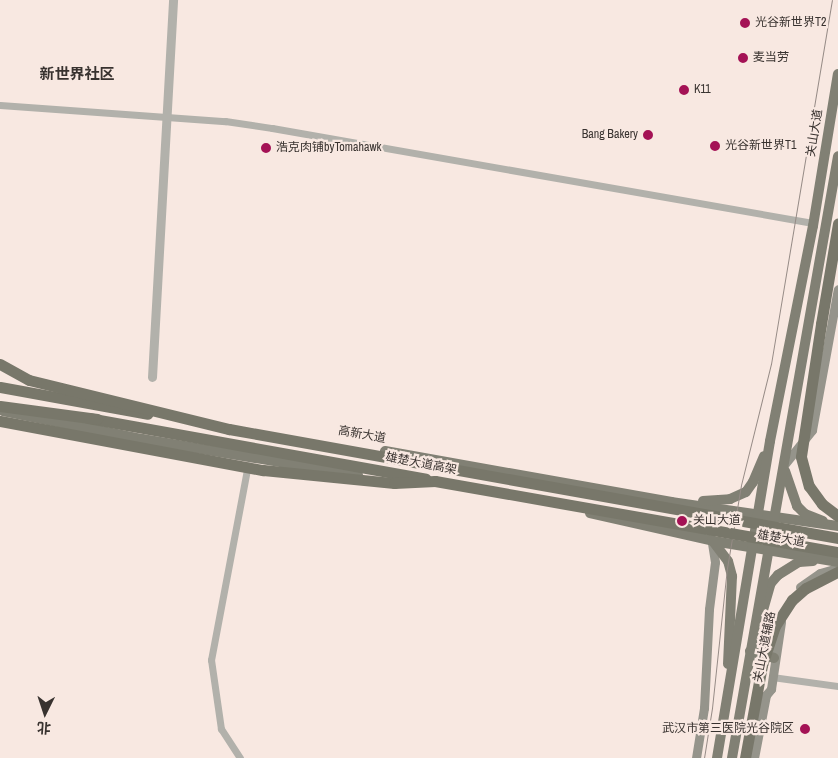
<!DOCTYPE html>
<meta charset="utf-8">
<style>
body{margin:0}
#map{position:relative;width:838px;height:758px;overflow:hidden;background:#f8e8e1;font-family:"Archivo Narrow","Noto Sans SC",sans-serif}
div>[style]{position:absolute}
.minor>*{height:7px;margin:-3.5px;padding:0 3.5px;transform-origin:3.5px;border-radius:3.5px;background:#b2b1ab}
.tertiary>*{height:9px;margin:-4.5px;padding:0 4.5px;transform-origin:4.5px;border-radius:4.5px;background:#b2b1ab}
.secondary>*{height:9px;margin:-4.5px;padding:0 4.5px;transform-origin:4.5px;border-radius:4.5px;background:#95948b}
.primary>*{height:10px;margin:-5px;padding:0 5px;transform-origin:5px;border-radius:5px;background:#818074}
.trunk>*{height:11px;margin:-5.5px;padding:0 5.5px;transform-origin:5.5px;border-radius:5.5px;background:#78776a}
.tram>*{height:1px;margin:-0.5px;padding:0 0.5px;transform-origin:0.5px;border-radius:0.5px;background:#968b86}
.trunk-bridge>*{height:11px;margin:-5.5px;padding:0 5.5px;transform-origin:5.5px;border-radius:5.5px;background:#78776a}
.dots>*{width:14px;height:14px;translate:-50% -50%;box-sizing:border-box;border:2px solid #f8e8e1;border-radius:50%}
span{translate:-50% -50%;white-space:nowrap;text-align:center;line-height:1.15;-webkit-text-stroke:4.5px #f8e8e1;paint-order:stroke}
.poi-label{font-size:12px;color:#38322f}
.left{translate:0 -50%;text-align:left}
.right{translate:-100% -50%;text-align:right}
.street-label{font-size:12px;color:#38322f}
.quarter-label{font-size:15px;color:#38322f;font-weight:700}
.north{position:absolute;left:20px;top:688px;width:50px;height:50px;-webkit-text-stroke:4px #f8e8e1;paint-order:stroke;rotate:184deg;font-size:14px;font-weight:700;line-height:20px;text-align:center;color:#38322f}
.north::after{content:'';display:block;margin:auto;width:18px;height:22px;background:#38322f;clip-path:polygon(50% 0,100% 100%,50% 72%,0 100%)}
</style>
<div id="map">
<div class="minor">
<i style="left:0;top:105px;width:226px;rotate:4.1deg"></i>
<i style="left:225px;top:121px;width:48px;rotate:8.5deg"></i>
<i style="left:272px;top:128px;width:549px;rotate:9.96deg"></i>
<i style="left:772px;top:677px;width:67px;rotate:7.8deg"></i>
<i style="left:240px;top:758px;width:35px;rotate:-123deg"></i>
<i style="left:221px;top:729px;width:70px;rotate:-98.2deg"></i>
<i style="left:211px;top:660px;width:198px;rotate:-79.3deg"></i>
</div>
<div class="tertiary">
<i style="left:152px;top:377px;width:378px;rotate:-86.8deg"></i>
</div>
<div class="secondary">
<i style="left:784px;top:465px;width:45px;rotate:-51.3deg"></i>
<i style="left:812px;top:430px;width:143px;rotate:-79.6deg"></i>
<i style="left:800px;top:587px;width:24px;rotate:-35deg"></i>
<i style="left:820px;top:573px;width:19px;rotate:-16deg"></i>
<i style="left:696px;top:758px;width:51px;rotate:-80.9deg"></i>
<i style="left:704px;top:708px;width:99px;rotate:-87.1deg"></i>
<i style="left:709px;top:609px;width:47px;rotate:-82.7deg"></i>
<i style="left:715px;top:562px;width:20px;rotate:-99deg"></i>
<i style="left:754px;top:758px;width:64px;rotate:-79.2deg"></i>
<i style="left:766px;top:695px;width:8px;rotate:-50deg"></i>
<i style="left:771px;top:689px;width:68px;rotate:-81.5deg"></i>
</div>
<div class="primary">
<i style="left:3px;top:411px;width:142px;rotate:11.4deg"></i>
<i style="left:142px;top:439px;width:219px;rotate:9.5deg"></i>
<i style="left:385px;top:451px;width:291px;rotate:10.1deg"></i>
<i style="left:671px;top:502px;width:169px;rotate:8.2deg"></i>
<i style="left:785px;top:471px;width:37px;rotate:71deg"></i>
<i style="left:797px;top:506px;width:11px;rotate:45deg"></i>
<i style="left:805px;top:514px;width:19px;rotate:21deg"></i>
<i style="left:703px;top:501px;width:27px;rotate:-4deg"></i>
<i style="left:730px;top:499px;width:17px;rotate:-24deg"></i>
<i style="left:746px;top:492px;width:12px;rotate:-55deg"></i>
<i style="left:753px;top:482px;width:28px;rotate:-67deg"></i>
<i style="left:590px;top:513px;width:132px;rotate:12.7deg"></i>
<i style="left:719px;top:542px;width:121px;rotate:9.5deg"></i>
<i style="left:712px;top:540px;width:26px;rotate:53deg"></i>
<i style="left:728px;top:561px;width:16px;rotate:75deg"></i>
<i style="left:732px;top:576px;width:88px;rotate:92.6deg"></i>
<i style="left:761px;top:617px;width:35px;rotate:-74deg"></i>
<i style="left:771px;top:583px;width:11px;rotate:-49deg"></i>
<i style="left:778px;top:575px;width:25px;rotate:-32deg"></i>
<i style="left:799px;top:562px;width:14px;rotate:-4deg"></i>
<i style="left:750px;top:651px;width:25px;rotate:16deg"></i>
<i style="left:717px;top:758px;width:321px;rotate:-80.5deg"></i>
<i style="left:770px;top:441px;width:219px;rotate:-78.7deg"></i>
<i style="left:813px;top:226px;width:154px;rotate:-80.7deg"></i>
<i style="left:732px;top:758px;width:611px;rotate:-80.01deg"></i>
</div>
<div class="trunk">
<i style="left:821px;top:324px;width:102px;rotate:-80.4deg"></i>
<i style="left:0;top:387px;width:150px;rotate:10.3deg"></i>
<i style="left:88px;top:418px;width:343px;rotate:10.2deg"></i>
</div>
<div class="tram">
<i style="left:704px;top:758px;width:51px;rotate:-80.9deg"></i>
<i style="left:712px;top:708px;width:141px;rotate:-83.9deg"></i>
<i style="left:727px;top:568px;width:84px;rotate:-80.4deg"></i>
<i style="left:741px;top:485px;width:125px;rotate:-76.1deg"></i>
<i style="left:771px;top:364px;width:369px;rotate:-80.5deg"></i>
</div>
<div class="trunk-bridge">
<i style="left:821px;top:324px;width:134px;rotate:98.6deg"></i>
<i style="left:801px;top:457px;width:30px;rotate:75deg"></i>
<i style="left:809px;top:486px;width:22px;rotate:54deg"></i>
<i style="left:822px;top:504px;width:20px;rotate:37deg"></i>
<i style="left:0;top:364px;width:33px;rotate:29deg"></i>
<i style="left:29px;top:380px;width:206px;rotate:13.8deg"></i>
<i style="left:229px;top:429px;width:619px;rotate:10.15deg"></i>
<i style="left:0;top:406px;width:98px;rotate:7.6deg"></i>
<i style="left:0;top:421px;width:268px;rotate:10.6deg"></i>
<i style="left:263px;top:470px;width:132px;rotate:5.7deg"></i>
<i style="left:394px;top:483px;width:41px;rotate:-2.8deg"></i>
<i style="left:435px;top:481px;width:409px;rotate:10deg"></i>
<i style="left:745px;top:758px;width:95px;rotate:-79.6deg"></i>
<i style="left:762px;top:665px;width:41px;rotate:-71.6deg"></i>
<i style="left:775px;top:626px;width:31px;rotate:-57deg"></i>
<i style="left:792px;top:600px;width:18px;rotate:-41deg"></i>
<i style="left:806px;top:588px;width:36px;rotate:-27deg"></i>
</div>
<div class="dots">
<i style="left:745px;top:23px;background:#a41255"></i>
<i style="left:743px;top:58px;background:#a41255"></i>
<i style="left:684px;top:90px;background:#a41255"></i>
<i style="left:648px;top:135px;background:#a41255"></i>
<i style="left:715px;top:146px;background:#a41255"></i>
<i style="left:266px;top:148px;background:#a41255"></i>
<i style="left:682px;top:521px;background:#a41255"></i>
<i style="left:805px;top:729px;background:#a41255"></i>
</div>
<div class="poi-label">
<span class="left" style="left:755px;top:23px">光谷新世界T2</span>
<span class="left" style="left:753px;top:58px">麦当劳</span>
<span class="left" style="left:694px;top:90px">K11</span>
<span class="right" style="left:638px;top:135px">Bang Bakery</span>
<span class="left" style="left:725px;top:146px">光谷新世界T1</span>
<span class="left" style="left:276px;top:148px">浩克肉铺byTomahawk</span>
<span class="left" style="left:693px;top:521px">关山大道</span>
<span class="right" style="left:794px;top:729px">武汉市第三医院光谷院区</span>
</div>
<div class="street-label">
<span style="left:815px;top:133px;rotate:-81deg">关山大道</span>
<span style="left:362px;top:435px;rotate:10deg">高新大道</span>
<span style="left:421px;top:464px;rotate:11deg">雄楚大道高架</span>
<span style="left:781px;top:539px;rotate:10deg">雄楚大道</span>
<span style="left:765px;top:647px;rotate:-79deg">关山大道辅路</span>
</div>
<div class="quarter-label">
<span style="left:77px;top:74px">新世界社区</span>
</div>
<div class="north">北</div>
</div>
